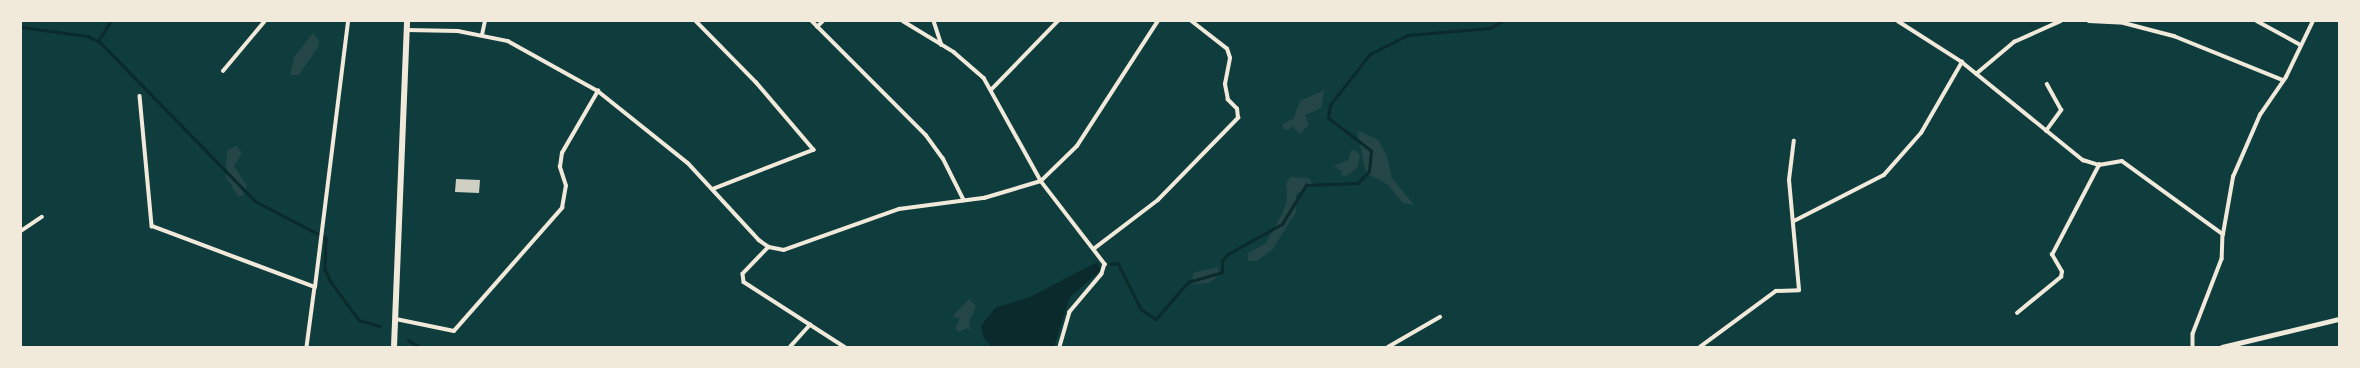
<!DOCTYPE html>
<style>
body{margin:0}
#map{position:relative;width:2360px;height:368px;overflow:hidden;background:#0f3d3e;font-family:Arial,sans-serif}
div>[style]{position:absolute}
.green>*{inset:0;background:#244646}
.water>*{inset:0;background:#0a2a2b}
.stream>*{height:2.5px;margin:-1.25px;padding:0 1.25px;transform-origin:1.25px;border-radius:1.25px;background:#0a2a2b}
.building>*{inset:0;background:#cfcfc3}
.minor>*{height:3.5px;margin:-1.75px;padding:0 1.75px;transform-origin:1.75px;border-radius:1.75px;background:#f1e9da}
.tertiary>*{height:4.5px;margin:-2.25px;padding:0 2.25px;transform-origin:2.25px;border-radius:2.25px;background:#f1e9da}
.primary>*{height:5.5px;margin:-2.75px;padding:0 2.75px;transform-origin:2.75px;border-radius:2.75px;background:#f1e9da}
span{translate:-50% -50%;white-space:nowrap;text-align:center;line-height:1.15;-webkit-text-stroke:3.5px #f1e9da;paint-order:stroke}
.frame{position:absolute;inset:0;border:22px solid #f1e9da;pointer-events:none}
</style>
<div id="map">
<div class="green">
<i style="clip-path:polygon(313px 33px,319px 42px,318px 47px,299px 75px,290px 75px,294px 57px)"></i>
<i style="clip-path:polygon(1324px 90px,1321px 108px,1305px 115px,1309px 124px,1305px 129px,1300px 134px,1292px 126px,1288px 130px,1283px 129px,1282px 124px,1293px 119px,1300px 101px)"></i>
<i style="clip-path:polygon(1357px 130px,1378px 140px,1387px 156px,1392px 178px,1414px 205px,1403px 203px,1387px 184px,1366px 173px)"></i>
<i style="clip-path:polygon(237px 146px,242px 153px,234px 166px,247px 186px,243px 196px,238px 196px,226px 177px,227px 150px)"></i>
<i style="clip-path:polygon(1356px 150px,1360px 156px,1357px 168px,1346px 176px,1341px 175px,1343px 172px,1334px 166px,1348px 160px,1351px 151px)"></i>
<i style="clip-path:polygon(1291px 177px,1309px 178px,1313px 185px,1296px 194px,1296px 212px,1272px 250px,1257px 261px,1248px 261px,1248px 253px,1266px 243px,1283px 212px,1287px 199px,1286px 183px)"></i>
<i style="clip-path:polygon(1218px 267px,1219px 275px,1209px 283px,1192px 284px,1193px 273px)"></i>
<i style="clip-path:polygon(969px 299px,976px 306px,969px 323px,971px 332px,967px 328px,958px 332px,955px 328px,960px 319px,953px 316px)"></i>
</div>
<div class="water">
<i style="clip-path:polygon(1097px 262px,1101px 270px,1070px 297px,1054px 347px,991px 347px,983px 336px,981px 326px,995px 308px,1030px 297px)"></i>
</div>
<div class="stream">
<i style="left:21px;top:27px;width:68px;rotate:7.7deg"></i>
<i style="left:88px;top:36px;width:15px;rotate:28deg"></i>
<i style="left:101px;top:43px;width:221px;rotate:45.7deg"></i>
<i style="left:255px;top:201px;width:80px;rotate:27.5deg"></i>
<i style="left:326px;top:238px;width:31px;rotate:92deg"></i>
<i style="left:325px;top:269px;width:14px;rotate:65deg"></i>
<i style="left:331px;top:282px;width:47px;rotate:53.6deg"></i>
<i style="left:359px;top:320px;width:22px;rotate:16deg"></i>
<i style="left:98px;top:41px;width:24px;rotate:-57deg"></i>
<i style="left:1110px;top:264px;width:8px;rotate:-7deg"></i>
<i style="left:1118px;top:263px;width:51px;rotate:63.4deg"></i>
<i style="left:1141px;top:309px;width:18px;rotate:34deg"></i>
<i style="left:1156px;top:319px;width:49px;rotate:-49.1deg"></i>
<i style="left:1188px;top:282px;width:35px;rotate:-16deg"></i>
<i style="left:1222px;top:272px;width:11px;rotate:-90deg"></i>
<i style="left:1222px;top:261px;width:9px;rotate:-49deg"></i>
<i style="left:1228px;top:254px;width:62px;rotate:-29.1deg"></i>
<i style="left:1282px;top:224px;width:46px;rotate:-58.4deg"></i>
<i style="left:1306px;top:185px;width:52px;rotate:-2.2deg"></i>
<i style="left:1358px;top:183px;width:16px;rotate:-47deg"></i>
<i style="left:1369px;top:171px;width:20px;rotate:-84deg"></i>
<i style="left:1371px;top:151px;width:54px;rotate:-142.5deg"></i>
<i style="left:1328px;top:118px;width:13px;rotate:-81deg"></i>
<i style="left:1330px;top:105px;width:65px;rotate:-51.9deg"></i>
<i style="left:1370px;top:54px;width:42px;rotate:-26.6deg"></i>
<i style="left:1408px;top:35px;width:82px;rotate:-4.9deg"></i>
<i style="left:1490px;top:28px;width:14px;rotate:-30deg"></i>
<i style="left:408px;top:340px;width:14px;rotate:30deg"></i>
<i style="left:495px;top:347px;width:29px"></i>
</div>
<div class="building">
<i style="clip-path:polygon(456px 179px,480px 180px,479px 193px,455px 192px)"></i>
</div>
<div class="minor">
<i style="left:696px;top:21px;width:86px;rotate:45.5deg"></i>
<i style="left:756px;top:82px;width:89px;rotate:49.5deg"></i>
<i style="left:814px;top:150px;width:107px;rotate:158.7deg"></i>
<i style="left:812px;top:21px;width:161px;rotate:45deg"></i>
<i style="left:926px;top:135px;width:29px;rotate:54deg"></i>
<i style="left:943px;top:158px;width:47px;rotate:63.4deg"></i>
<i style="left:903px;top:21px;width:60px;rotate:31.3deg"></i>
<i style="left:954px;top:52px;width:40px;rotate:41deg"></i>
<i style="left:984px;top:78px;width:118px;rotate:61deg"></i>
<i style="left:1041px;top:181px;width:105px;rotate:52.4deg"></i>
<i style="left:1105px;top:264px;width:10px;rotate:107deg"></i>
<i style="left:1102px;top:274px;width:50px;rotate:130.1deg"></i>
<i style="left:1070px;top:312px;width:36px;rotate:106deg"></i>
<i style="left:934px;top:21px;width:25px;rotate:72deg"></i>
<i style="left:1898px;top:21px;width:76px;rotate:32.6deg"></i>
<i style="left:1962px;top:62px;width:156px;rotate:39deg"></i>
<i style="left:2083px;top:160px;width:17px;rotate:17deg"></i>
<i style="left:2099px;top:165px;width:23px;rotate:-10deg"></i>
<i style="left:2122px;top:161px;width:125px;rotate:35.9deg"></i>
<i style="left:2223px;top:234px;width:25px;rotate:92deg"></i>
<i style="left:2222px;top:259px;width:80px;rotate:111.1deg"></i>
<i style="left:2193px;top:334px;width:13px;rotate:90deg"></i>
<i style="left:2089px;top:21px;width:35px;rotate:3deg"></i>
<i style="left:2124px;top:23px;width:52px;rotate:14.6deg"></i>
<i style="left:2174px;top:36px;width:118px;rotate:22deg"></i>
<i style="left:2257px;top:21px;width:50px;rotate:28.6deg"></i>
<i style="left:817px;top:27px;width:8px;rotate:-45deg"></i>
<i style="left:407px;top:30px;width:51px;rotate:1.1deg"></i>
<i style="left:458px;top:31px;width:51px;rotate:11.3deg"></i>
<i style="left:508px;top:41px;width:103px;rotate:29.1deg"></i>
<i style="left:598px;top:91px;width:115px;rotate:38.7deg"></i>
<i style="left:688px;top:163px;width:105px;rotate:47.3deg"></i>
<i style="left:759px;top:240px;width:12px;rotate:35deg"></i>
<i style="left:769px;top:247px;width:15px;rotate:11deg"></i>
<i style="left:784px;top:250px;width:122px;rotate:-19.6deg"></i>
<i style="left:899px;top:209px;width:86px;rotate:-7.4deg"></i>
<i style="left:984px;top:198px;width:59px;rotate:-16.6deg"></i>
<i style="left:1041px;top:181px;width:50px;rotate:-44.2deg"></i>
<i style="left:1077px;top:146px;width:149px;rotate:-57.1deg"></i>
<i style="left:482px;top:35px;width:14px;rotate:-78deg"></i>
<i style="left:223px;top:71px;width:65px;rotate:-50deg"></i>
<i style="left:1976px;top:74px;width:50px;rotate:-40.1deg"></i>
<i style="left:2014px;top:42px;width:51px;rotate:-24.1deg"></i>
<i style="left:992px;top:89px;width:95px;rotate:-45.9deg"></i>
<i style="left:140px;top:96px;width:131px;rotate:84.7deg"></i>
<i style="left:152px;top:226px;width:174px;rotate:20.5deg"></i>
<i style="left:315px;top:287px;width:61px;rotate:97.6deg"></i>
<i style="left:2046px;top:131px;width:26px;rotate:-54deg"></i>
<i style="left:2061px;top:110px;width:29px;rotate:-119deg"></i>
<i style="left:1794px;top:221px;width:101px;rotate:-27.1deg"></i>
<i style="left:1884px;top:175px;width:56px;rotate:-48.6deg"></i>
<i style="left:1921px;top:133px;width:82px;rotate:-60deg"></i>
<i style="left:21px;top:231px;width:25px;rotate:-34deg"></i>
<i style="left:2223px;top:234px;width:58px;rotate:-80deg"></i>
<i style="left:2233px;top:177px;width:68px;rotate:-66.5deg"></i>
<i style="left:2260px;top:115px;width:46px;rotate:-55.6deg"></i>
<i style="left:2286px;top:77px;width:62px;rotate:-64.3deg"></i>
<i style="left:769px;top:247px;width:37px;rotate:134deg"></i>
<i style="left:743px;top:274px;width:8px;rotate:83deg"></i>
<i style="left:744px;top:282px;width:120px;rotate:32.8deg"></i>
<i style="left:1095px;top:248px;width:79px;rotate:-37.3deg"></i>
<i style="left:1158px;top:200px;width:115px;rotate:-45.7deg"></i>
<i style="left:1238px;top:118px;width:9px;rotate:-96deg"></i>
<i style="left:1237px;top:109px;width:13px;rotate:-135deg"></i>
<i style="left:1228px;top:100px;width:16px;rotate:-101deg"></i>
<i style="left:1225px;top:84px;width:26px;rotate:-79deg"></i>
<i style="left:1230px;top:58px;width:9px;rotate:-108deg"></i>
<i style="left:1227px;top:49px;width:46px;rotate:-142.1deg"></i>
<i style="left:315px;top:287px;width:268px;rotate:-82.9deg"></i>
<i style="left:2017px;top:313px;width:57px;rotate:-39.3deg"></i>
<i style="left:2061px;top:277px;width:5px;rotate:-79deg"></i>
<i style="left:2062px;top:272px;width:20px;rotate:-120deg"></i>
<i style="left:2052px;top:255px;width:102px;rotate:-62.4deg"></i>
<i style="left:396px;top:319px;width:59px;rotate:11.7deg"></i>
<i style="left:454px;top:331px;width:164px;rotate:-48.7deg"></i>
<i style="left:562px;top:208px;width:22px;rotate:-80deg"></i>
<i style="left:566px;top:186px;width:20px;rotate:-108deg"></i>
<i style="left:560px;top:167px;width:14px;rotate:-82deg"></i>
<i style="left:562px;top:153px;width:72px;rotate:-59.9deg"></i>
<i style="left:790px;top:347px;width:30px;rotate:-48deg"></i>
<i style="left:1388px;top:347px;width:60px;rotate:-30deg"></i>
<i style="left:1700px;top:347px;width:94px;rotate:-36.4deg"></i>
<i style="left:1776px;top:291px;width:23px;rotate:-2deg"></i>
<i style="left:1799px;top:290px;width:110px;rotate:-95.2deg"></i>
<i style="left:1789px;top:180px;width:39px;rotate:-83deg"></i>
</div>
<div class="tertiary">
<i style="left:2222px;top:347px;width:120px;rotate:-13.5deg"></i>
</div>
<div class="primary">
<i style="left:394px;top:347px;width:326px;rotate:-87.7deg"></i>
</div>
<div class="frame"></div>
</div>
